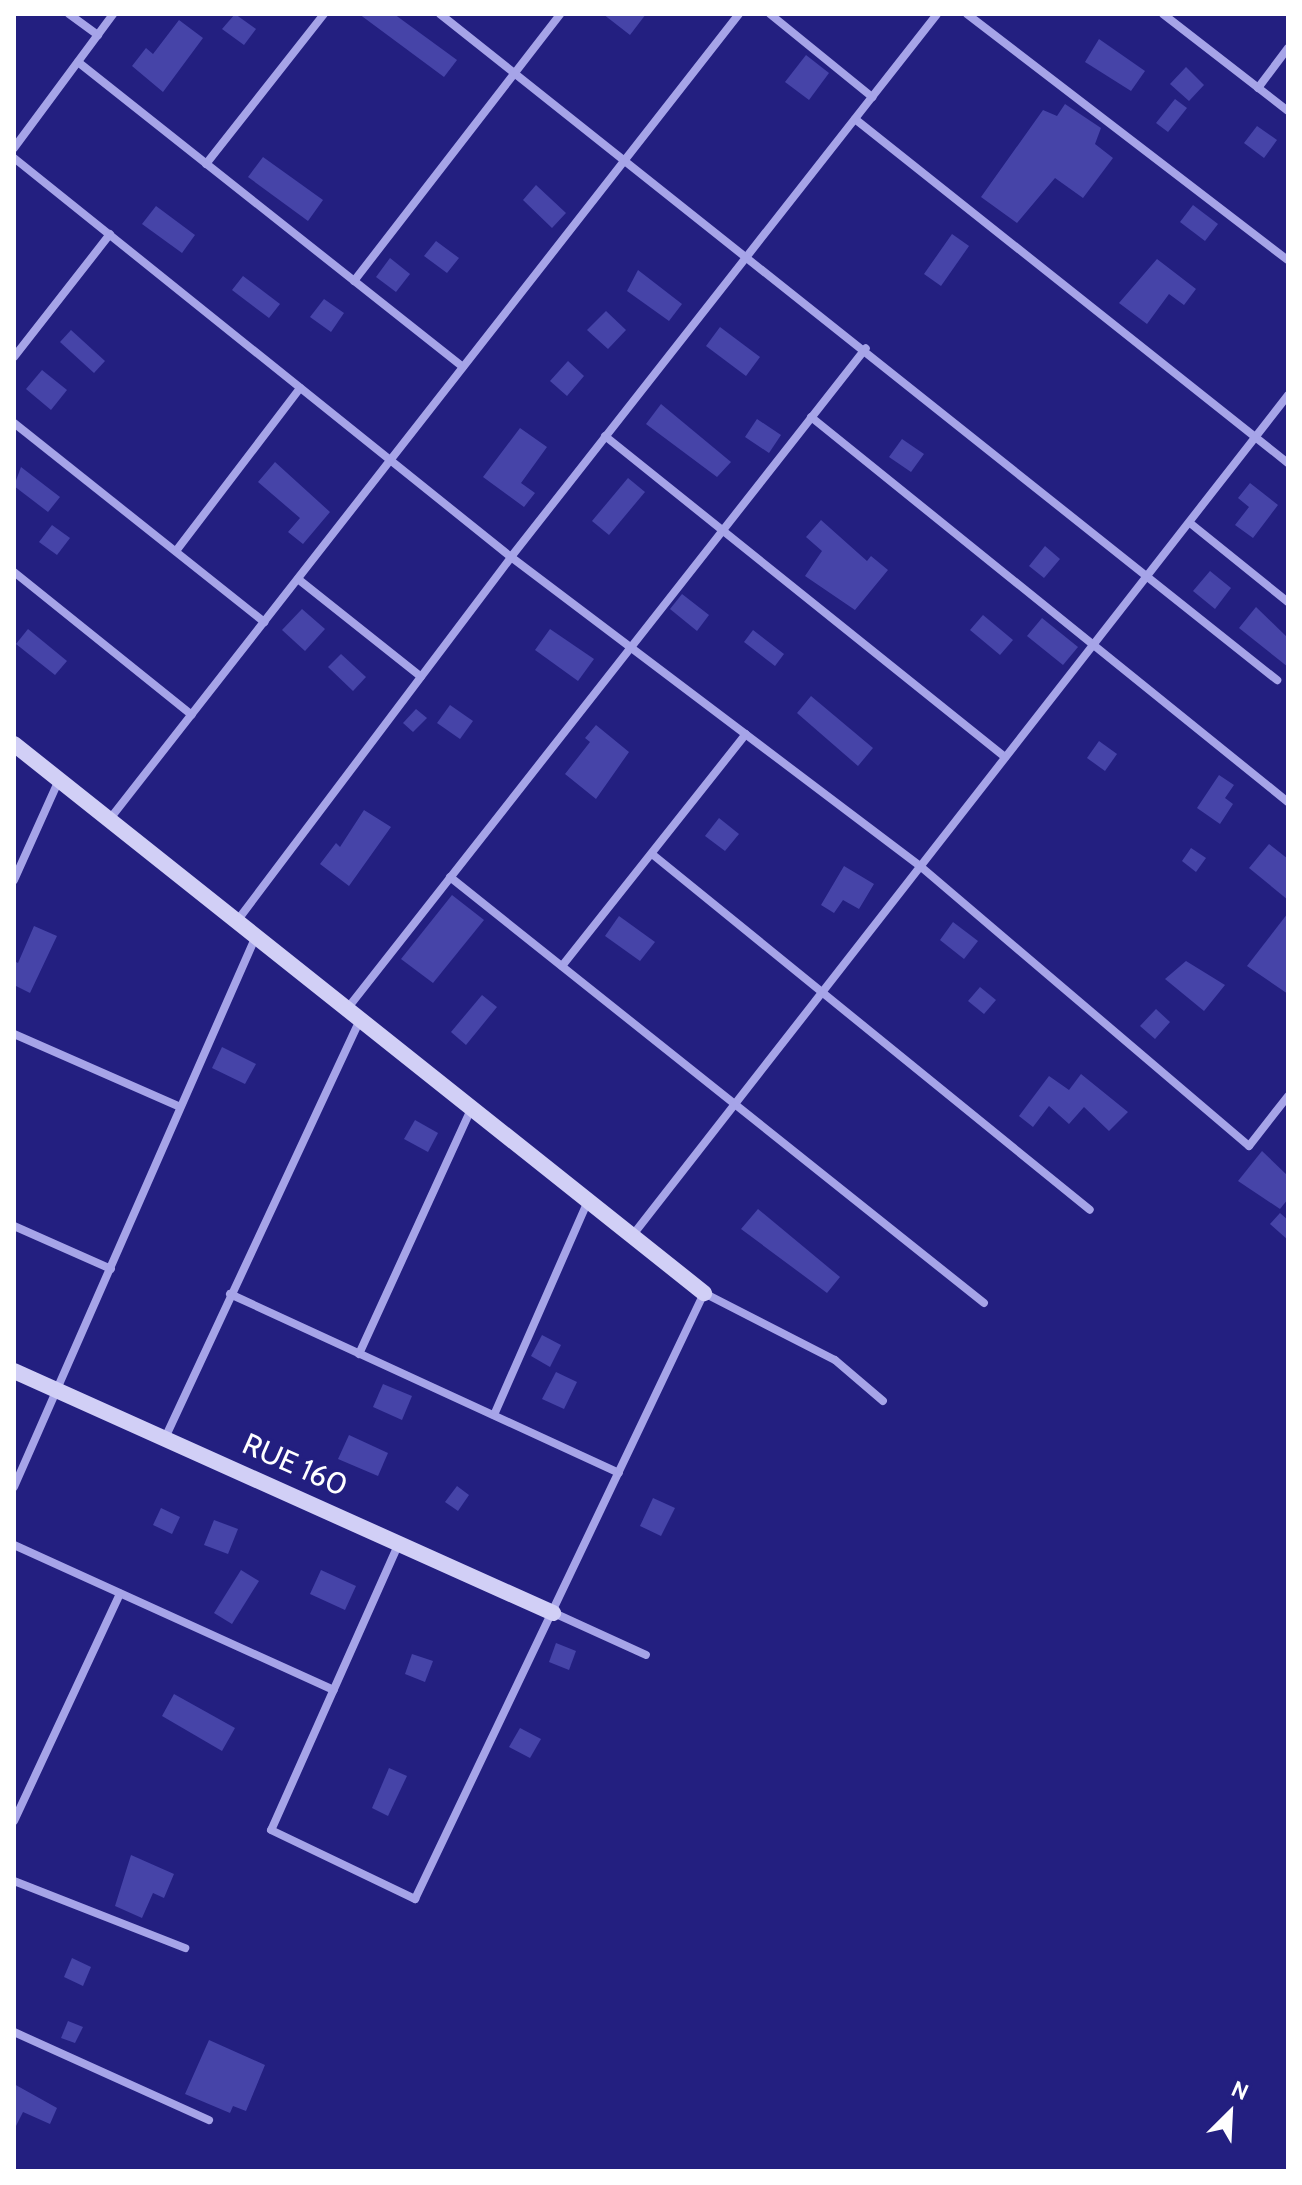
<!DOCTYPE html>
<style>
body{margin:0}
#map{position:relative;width:1302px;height:2185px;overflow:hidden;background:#231f80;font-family:Cabin,sans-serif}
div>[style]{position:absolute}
.building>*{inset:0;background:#4644a8}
.street>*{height:8px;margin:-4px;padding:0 4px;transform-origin:4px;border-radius:4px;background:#a6a4e8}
.secondary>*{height:16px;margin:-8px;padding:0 8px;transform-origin:8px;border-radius:8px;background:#d1cff6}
span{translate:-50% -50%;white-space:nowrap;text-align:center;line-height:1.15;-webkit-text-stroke:6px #231f80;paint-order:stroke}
.street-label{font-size:30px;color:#fff}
.frame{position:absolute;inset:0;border:16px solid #fff;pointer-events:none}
.north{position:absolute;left:1190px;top:2073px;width:80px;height:80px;-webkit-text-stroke:6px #231f80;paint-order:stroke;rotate:24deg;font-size:22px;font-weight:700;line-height:32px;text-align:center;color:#fff}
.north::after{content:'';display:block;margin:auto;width:28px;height:36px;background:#fff;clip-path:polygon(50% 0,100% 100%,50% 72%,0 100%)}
</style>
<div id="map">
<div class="building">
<i style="clip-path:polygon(235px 14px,256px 29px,244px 45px,222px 29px)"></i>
<i style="clip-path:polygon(359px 14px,394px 14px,457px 60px,444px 77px)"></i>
<i style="clip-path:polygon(603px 14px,646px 14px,630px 35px)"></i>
<i style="clip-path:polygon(179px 20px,203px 38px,163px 92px,132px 66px,146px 48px,153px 54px)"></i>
<i style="clip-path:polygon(1099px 39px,1145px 71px,1131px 91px,1085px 62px)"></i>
<i style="clip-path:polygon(806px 55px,829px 73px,809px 100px,785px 82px)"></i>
<i style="clip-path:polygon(1186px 67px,1204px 85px,1189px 101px,1170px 84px)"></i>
<i style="clip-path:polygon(1175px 99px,1187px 108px,1168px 132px,1156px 123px)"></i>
<i style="clip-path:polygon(1065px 104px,1101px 128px,1095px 144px,1113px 158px,1083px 198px,1055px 178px,1017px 223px,981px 197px,1043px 110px,1057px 116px)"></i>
<i style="clip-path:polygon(1257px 126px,1277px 140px,1264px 158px,1244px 143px)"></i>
<i style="clip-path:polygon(263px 157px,323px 200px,308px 221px,248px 177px)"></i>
<i style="clip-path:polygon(536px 185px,566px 213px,552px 228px,523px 200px)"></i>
<i style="clip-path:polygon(1193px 205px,1218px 224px,1205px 241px,1180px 222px)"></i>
<i style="clip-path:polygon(156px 206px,195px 235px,182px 253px,142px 224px)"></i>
<i style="clip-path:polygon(952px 234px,969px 246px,941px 286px,924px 274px)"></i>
<i style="clip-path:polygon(436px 241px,459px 258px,447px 273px,424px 256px)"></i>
<i style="clip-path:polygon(390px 258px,410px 274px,396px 292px,376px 277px)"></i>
<i style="clip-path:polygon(1157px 259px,1196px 289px,1184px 305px,1169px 294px,1147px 324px,1119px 303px)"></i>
<i style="clip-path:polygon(638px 270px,682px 304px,669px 321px,627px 291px)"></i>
<i style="clip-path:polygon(243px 276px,280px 304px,269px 318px,232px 290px)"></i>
<i style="clip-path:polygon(324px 299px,344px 313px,331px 332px,310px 317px)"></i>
<i style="clip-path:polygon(606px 311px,626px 330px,608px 349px,587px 330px)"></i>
<i style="clip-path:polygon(720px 327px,760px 357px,746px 376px,706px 346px)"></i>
<i style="clip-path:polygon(71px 330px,105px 361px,94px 373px,60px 342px)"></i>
<i style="clip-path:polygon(568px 361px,584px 376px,567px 396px,550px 381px)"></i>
<i style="clip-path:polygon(42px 370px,67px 390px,51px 410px,26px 389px)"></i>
<i style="clip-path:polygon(661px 404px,731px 462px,717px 477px,646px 424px)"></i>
<i style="clip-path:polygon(757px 419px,781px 435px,769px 453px,745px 437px)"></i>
<i style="clip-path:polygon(520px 428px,547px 447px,521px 483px,535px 493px,524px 507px,483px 477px)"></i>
<i style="clip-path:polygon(902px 439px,924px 454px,911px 472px,889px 457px)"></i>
<i style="clip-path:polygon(275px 462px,330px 512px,303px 544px,288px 532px,300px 518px,258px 482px)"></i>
<i style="clip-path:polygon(21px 467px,60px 497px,48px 512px,14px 486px)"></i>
<i style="clip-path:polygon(628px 478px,645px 492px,609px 535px,592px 521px)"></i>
<i style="clip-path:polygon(1250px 483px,1278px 505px,1253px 538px,1235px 525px,1249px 507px,1238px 498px)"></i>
<i style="clip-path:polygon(821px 520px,867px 561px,871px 556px,888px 570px,855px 610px,805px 576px,822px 551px,806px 537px)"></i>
<i style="clip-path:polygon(52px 525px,70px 538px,57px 555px,39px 542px)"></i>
<i style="clip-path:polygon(1045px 546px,1060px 559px,1044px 578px,1029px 566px)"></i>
<i style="clip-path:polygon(1210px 571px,1231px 588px,1215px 609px,1193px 591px)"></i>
<i style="clip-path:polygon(682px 594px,709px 615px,697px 631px,670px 609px)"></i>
<i style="clip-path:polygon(1256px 607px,1288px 638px,1288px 667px,1239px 628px)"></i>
<i style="clip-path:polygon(302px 609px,325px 629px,305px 651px,282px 630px)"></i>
<i style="clip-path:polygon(983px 615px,1013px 640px,1000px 655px,970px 630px)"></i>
<i style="clip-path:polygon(1042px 618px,1078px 647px,1063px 665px,1027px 636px)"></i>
<i style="clip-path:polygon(28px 629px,67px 661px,55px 675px,16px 644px)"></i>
<i style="clip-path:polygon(550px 629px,594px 659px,578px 681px,535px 650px)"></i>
<i style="clip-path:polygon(753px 630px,784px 654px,775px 666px,744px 642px)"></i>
<i style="clip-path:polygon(341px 654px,366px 677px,353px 691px,328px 667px)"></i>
<i style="clip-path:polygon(811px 696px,873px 748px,858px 766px,797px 713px)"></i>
<i style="clip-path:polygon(450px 705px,473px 721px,460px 739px,437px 723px)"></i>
<i style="clip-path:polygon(416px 709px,427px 718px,413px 732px,403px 723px)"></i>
<i style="clip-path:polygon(596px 725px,629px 752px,596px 799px,565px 774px,590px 742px,585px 738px)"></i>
<i style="clip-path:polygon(1099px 741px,1117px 754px,1105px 771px,1087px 758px)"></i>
<i style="clip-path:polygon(1219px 775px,1234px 785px,1225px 798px,1233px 804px,1220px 824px,1197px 808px)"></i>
<i style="clip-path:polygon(364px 810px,391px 827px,349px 886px,320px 864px,336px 843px,340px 847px)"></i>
<i style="clip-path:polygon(719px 818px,739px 834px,725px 851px,705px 836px)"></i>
<i style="clip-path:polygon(1269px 844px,1288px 859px,1288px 900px,1249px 868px)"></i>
<i style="clip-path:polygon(1191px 848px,1206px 858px,1196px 872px,1182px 861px)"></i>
<i style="clip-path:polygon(844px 866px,874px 884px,859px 909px,843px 900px,834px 913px,821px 905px)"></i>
<i style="clip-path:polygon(452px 895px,484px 920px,433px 983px,401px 959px)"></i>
<i style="clip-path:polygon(1288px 913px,1288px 994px,1247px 966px)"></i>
<i style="clip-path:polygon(619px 916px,655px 942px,640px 961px,605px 936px)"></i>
<i style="clip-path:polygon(953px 922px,978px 941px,964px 959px,940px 940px)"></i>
<i style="clip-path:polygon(34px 926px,57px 936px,30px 993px,14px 985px,14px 961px,18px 963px)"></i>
<i style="clip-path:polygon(1186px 961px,1225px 985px,1204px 1011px,1165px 979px)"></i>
<i style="clip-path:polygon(980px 987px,996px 1000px,984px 1014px,968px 1001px)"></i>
<i style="clip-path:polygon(482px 995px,497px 1007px,466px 1045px,451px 1032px)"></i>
<i style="clip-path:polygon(1156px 1009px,1170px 1022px,1155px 1039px,1140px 1026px)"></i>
<i style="clip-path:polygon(222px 1047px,256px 1064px,245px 1084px,212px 1068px)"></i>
<i style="clip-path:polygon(1081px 1074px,1128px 1112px,1109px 1131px,1084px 1107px,1069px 1124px,1049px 1106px,1033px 1127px,1019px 1116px,1049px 1076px,1069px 1090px)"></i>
<i style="clip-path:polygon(415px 1120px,438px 1133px,428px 1152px,404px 1139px)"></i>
<i style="clip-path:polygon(1262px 1151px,1288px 1176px,1288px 1199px,1280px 1209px,1238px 1181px)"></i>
<i style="clip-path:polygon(758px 1209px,840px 1277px,827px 1293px,741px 1229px)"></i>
<i style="clip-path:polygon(1280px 1213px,1288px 1220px,1288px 1240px,1270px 1224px)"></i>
<i style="clip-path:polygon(542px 1335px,561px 1345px,550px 1367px,531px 1356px)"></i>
<i style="clip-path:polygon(556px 1372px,577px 1382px,564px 1409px,542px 1399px)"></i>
<i style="clip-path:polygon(383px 1384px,412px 1396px,402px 1420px,373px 1407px)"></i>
<i style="clip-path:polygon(349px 1435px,388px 1453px,378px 1476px,338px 1459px)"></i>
<i style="clip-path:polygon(457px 1486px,469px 1495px,458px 1511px,445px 1502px)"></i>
<i style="clip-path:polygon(653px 1498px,675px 1508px,661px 1536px,640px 1526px)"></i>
<i style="clip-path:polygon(161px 1508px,180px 1517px,172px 1534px,153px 1525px)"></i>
<i style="clip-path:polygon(214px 1520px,238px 1529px,228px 1554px,204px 1545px)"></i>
<i style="clip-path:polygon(241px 1570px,259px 1581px,232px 1624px,214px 1613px)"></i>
<i style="clip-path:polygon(321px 1570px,356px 1586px,345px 1610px,310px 1594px)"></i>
<i style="clip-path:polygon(556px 1643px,576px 1651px,569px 1670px,549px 1662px)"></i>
<i style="clip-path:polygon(412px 1654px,433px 1661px,425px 1682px,405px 1674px)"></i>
<i style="clip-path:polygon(174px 1694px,235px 1728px,222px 1751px,162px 1716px)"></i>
<i style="clip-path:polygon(520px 1728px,541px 1739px,530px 1758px,509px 1747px)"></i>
<i style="clip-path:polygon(389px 1768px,407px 1776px,388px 1816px,372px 1808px)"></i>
<i style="clip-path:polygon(131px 1855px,174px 1874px,164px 1898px,153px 1893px,142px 1918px,115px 1906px)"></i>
<i style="clip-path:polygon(72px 1958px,91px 1967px,83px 1986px,64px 1977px)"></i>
<i style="clip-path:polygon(68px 2021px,83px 2027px,75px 2043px,61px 2038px)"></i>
<i style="clip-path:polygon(209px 2040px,265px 2065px,246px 2111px,233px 2106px,230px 2113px,185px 2094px)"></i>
<i style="clip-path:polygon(14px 2084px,57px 2108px,50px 2124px,23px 2112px,14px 2130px)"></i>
</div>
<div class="street">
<i style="left:69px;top:14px;width:36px;rotate:36deg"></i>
<i style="left:440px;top:14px;width:1070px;rotate:38.51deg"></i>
<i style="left:770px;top:14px;width:132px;rotate:39.1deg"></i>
<i style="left:967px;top:14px;width:404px;rotate:37.5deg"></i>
<i style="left:1163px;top:14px;width:158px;rotate:37.8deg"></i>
<i style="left:78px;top:62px;width:491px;rotate:38.4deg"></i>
<i style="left:1258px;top:88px;width:50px;rotate:-53.1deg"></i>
<i style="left:855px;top:119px;width:553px;rotate:38.47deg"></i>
<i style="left:14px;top:148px;width:167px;rotate:-53.5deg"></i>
<i style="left:14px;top:158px;width:637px;rotate:38.76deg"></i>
<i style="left:511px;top:557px;width:513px;rotate:37.07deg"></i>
<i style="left:920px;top:866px;width:432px;rotate:40.4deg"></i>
<i style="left:1249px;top:1146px;width:63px;rotate:-52deg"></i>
<i style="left:206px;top:164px;width:191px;rotate:-51.8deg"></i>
<i style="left:354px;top:281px;width:337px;rotate:-52.3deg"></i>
<i style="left:14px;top:357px;width:156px;rotate:-52deg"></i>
<i style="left:811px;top:417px;width:613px;rotate:38.91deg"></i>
<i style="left:14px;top:423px;width:320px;rotate:38.5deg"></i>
<i style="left:605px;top:436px;width:513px;rotate:38.75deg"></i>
<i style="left:1190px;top:523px;width:126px;rotate:38.9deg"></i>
<i style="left:176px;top:551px;width:205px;rotate:-52.7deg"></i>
<i style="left:14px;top:572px;width:228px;rotate:38.8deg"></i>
<i style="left:298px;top:579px;width:157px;rotate:38.5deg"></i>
<i style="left:109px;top:820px;width:1023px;rotate:-51.99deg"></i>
<i style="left:652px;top:854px;width:564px;rotate:39.1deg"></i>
<i style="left:450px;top:877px;width:683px;rotate:38.58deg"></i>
<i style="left:14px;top:880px;width:110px;rotate:-65.8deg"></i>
<i style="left:237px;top:921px;width:456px;rotate:-53deg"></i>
<i style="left:511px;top:557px;width:690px;rotate:-51.88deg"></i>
<i style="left:562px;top:966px;width:296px;rotate:-51.6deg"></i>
<i style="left:347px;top:1009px;width:840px;rotate:-51.86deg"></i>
<i style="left:14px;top:1034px;width:181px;rotate:23.7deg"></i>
<i style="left:14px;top:1226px;width:106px;rotate:23.9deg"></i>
<i style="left:632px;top:1236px;width:1067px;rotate:-52.04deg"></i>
<i style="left:230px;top:1294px;width:428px;rotate:24.7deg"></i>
<i style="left:359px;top:1354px;width:269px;rotate:-65.4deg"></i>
<i style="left:494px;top:1415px;width:234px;rotate:-66.3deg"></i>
<i style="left:165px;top:1438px;width:462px;rotate:-65deg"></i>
<i style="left:14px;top:1487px;width:602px;rotate:-66.29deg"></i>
<i style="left:399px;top:1543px;width:314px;rotate:114deg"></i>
<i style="left:271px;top:1830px;width:160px;rotate:25.6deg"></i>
<i style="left:415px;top:1899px;width:671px;rotate:-64.5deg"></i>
<i style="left:704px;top:1293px;width:147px;rotate:27.1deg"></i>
<i style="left:835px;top:1360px;width:63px;rotate:40.5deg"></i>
<i style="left:14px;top:1545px;width:351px;rotate:24.4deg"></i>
<i style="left:554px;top:1613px;width:101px;rotate:24.5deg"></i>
<i style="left:14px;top:1821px;width:251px;rotate:-65deg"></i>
<i style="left:14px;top:1881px;width:184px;rotate:21.4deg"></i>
<i style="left:14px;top:2032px;width:214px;rotate:24.3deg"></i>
</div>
<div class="secondary">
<i style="left:14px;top:744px;width:882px;rotate:38.51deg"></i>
<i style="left:14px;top:1371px;width:591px;rotate:24.18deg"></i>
</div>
<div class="street-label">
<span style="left:295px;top:1465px;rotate:24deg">RUE 160</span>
</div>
<div class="frame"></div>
<div class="north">N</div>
</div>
